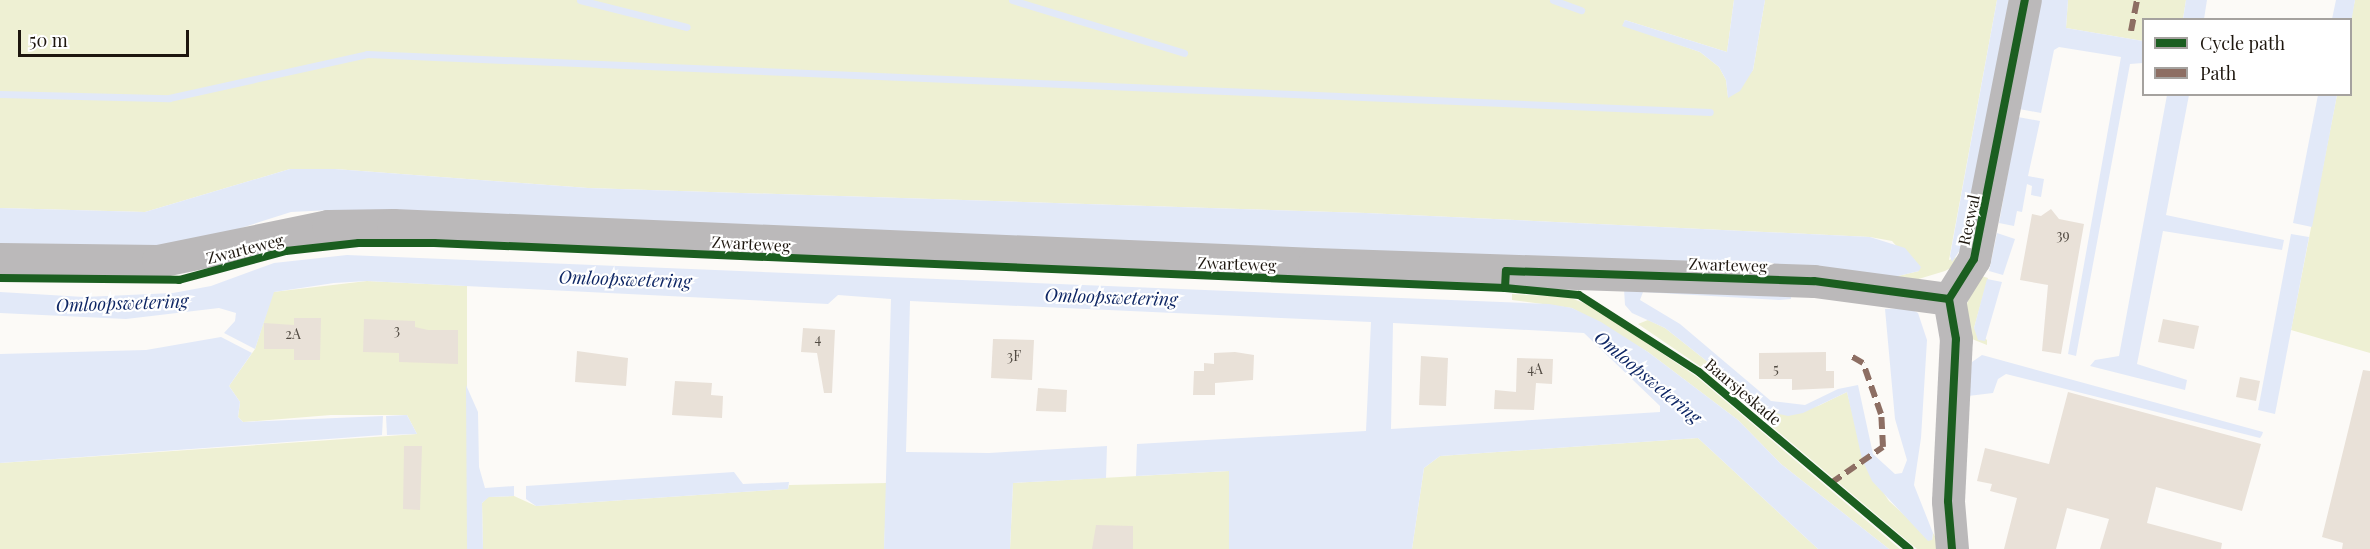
<!DOCTYPE html>
<style>
body{margin:0}
#map{position:relative;width:2370px;height:549px;overflow:hidden;background:#fcfaf7;font-family:"Playfair Display",serif}
div>[style]{position:absolute}
.green>*{inset:0;background:#eef0d3}
.water>*{inset:0;background:#e2e9f8}
.stream>*{height:7px;margin:-3.5px;padding:0 3.5px;transform-origin:3.5px;border-radius:3.5px;background:#e2e9f8}
.building>*{inset:0;background:#e9e1d8}
.minor>*{height:33px;margin:-16.5px;padding:0 16.5px;transform-origin:16.5px;border-radius:16.5px;background:#bbb9ba}
.quiet>*{height:6px;margin-top:-3px;transform-origin:0;background:repeating-linear-gradient(90deg,#8d6e63 0 12px,transparent 0 18px)}
.cycleway>*{height:8px;margin:-4px;padding:0 4px;transform-origin:4px;border-radius:4px;background:#1b5e20}
span{translate:-50% -50%;white-space:nowrap;text-align:center;line-height:1.15;-webkit-text-stroke:4.5px #fff;paint-order:stroke}
.number-label{font-size:14px;color:#514a42}
.number-label span{-webkit-text-stroke-width:0}
.street-label{font-size:16px;color:#1d160e}
.water-label{font-size:18px;color:#0f2765;font-style:italic}
.legend{position:absolute;left:2142px;top:18px;width:210px;height:78px;box-sizing:border-box;background:#fff;border:2px solid #a5a29f;margin:0;padding:8px 10px;list-style:none;font-size:18px;color:#1d160e}
.legend li{display:flex;align-items:center;gap:12px;height:30px}
.legend b{width:30px;border:2px solid #a5a29f}
.scale{position:absolute;left:18px;top:30px;width:171px;height:27px;box-sizing:border-box;border:3px solid #1d160e;border-top:0;padding-left:8px;font-size:18px;line-height:21px;white-space:nowrap;color:#1d160e;-webkit-text-stroke:4px #fff;paint-order:stroke}
</style>
<div id="map">
<div class="green">
<i style="clip-path:polygon(0 0,1734px 0,1727px 52px,1625px 20px,1623px 25px,1700px 52px,1719px 67px,1726px 80px,1728px 97px,1753px 70px,1765px 0,1997px 0,1949px 260px,1957px 257px,1954px 266px,1945px 271px,1912px 281px,1894px 277px,1919px 271px,1892px 241px,1870px 237px,1366px 213px,588px 188px,335px 169px,290px 169px,145px 212px,0 208px)"></i>
<i style="clip-path:polygon(2068px 0,2186px 0,2183px 19px,2144px 20px,2143px 41px,2066px 28px)"></i>
<i style="clip-path:polygon(2355px 0,2370px 0,2370px 353px,2291px 330px,2337px 95px,2350px 94px,2350px 23px)"></i>
<i style="clip-path:polygon(1978px 275px,1988px 278px,1974px 328px,1987px 340px,1987px 345px,1972px 339px,1965px 309px)"></i>
<i style="clip-path:polygon(367px 281px,467px 286px,467px 549px,0 549px,0 463px,417px 434px,407px 415px,331px 415px,243px 422px,238px 417px,240px 402px,229px 386px,255px 349px,273px 292px)"></i>
<i style="clip-path:polygon(1512px 294px,1568px 297px,1592px 306px,1697px 377px,1900px 549px,1889px 549px,1781px 464px,1738px 420px,1648px 352px,1572px 308px,1512px 300px)"></i>
<i style="clip-path:polygon(1648px 320px,1665px 328px,1771px 412px,1818px 406px,1847px 392px,1866px 466px,1889px 501px,1932px 540px,1933px 533px,1942px 549px,1917px 549px,1704px 369px,1638px 324px)"></i>
<i style="clip-path:polygon(1698px 438px,1818px 549px,1412px 549px,1424px 468px,1440px 456px)"></i>
<i style="clip-path:polygon(1229px 471px,1229px 549px,1010px 549px,1013px 483px)"></i>
<i style="clip-path:polygon(887px 483px,884px 549px,483px 549px,482px 503px,488px 497px,514px 496px,536px 506px,788px 489px,789px 485px)"></i>
</div>
<div class="water">
<i style="clip-path:polygon(1734px 0,1765px 0,1753px 70px,1740px 91px,1728px 98px,1726px 80px,1719px 67px,1700px 52px,1622px 26px,1625px 20px,1727px 52px)"></i>
<i style="clip-path:polygon(1997px 0,2009px 0,1962px 247px,1952px 262px,1950px 256px)"></i>
<i style="clip-path:polygon(2040px 0,2068px 0,2066px 28px,2143px 41px,2143px 63px,2130px 64px,2076px 356px,2068px 354px,2121px 57px,2059px 47px,2054px 50px,2041px 113px,2019px 109px)"></i>
<i style="clip-path:polygon(2186px 0,2207px 0,2204px 19px,2183px 19px)"></i>
<i style="clip-path:polygon(2336px 0,2355px 0,2351px 23px,2350px 20px,2332px 19px)"></i>
<i style="clip-path:polygon(2167px 95px,2189px 95px,2166px 215px,2284px 240px,2282px 250px,2163px 231px,2137px 364px,2187px 380px,2185px 390px,2090px 366px,2095px 360px,2119px 356px)"></i>
<i style="clip-path:polygon(2318px 95px,2337px 95px,2312px 227px,2293px 223px)"></i>
<i style="clip-path:polygon(2018px 117px,2040px 121px,2028px 176px,2044px 179px,2041px 197px,2031px 195px,2032px 186px,2027px 184px,2022px 212px,2017px 211px,2014px 226px,1999px 223px)"></i>
<i style="clip-path:polygon(290px 169px,335px 169px,588px 188px,1366px 213px,1870px 237px,1905px 248px,1921px 267px,1919px 271px,1894px 277px,331px 210px,291px 212px,197px 242px,158px 247px,0 247px,0 208px,145px 212px)"></i>
<i style="clip-path:polygon(1997px 233px,2015px 239px,2003px 275px,1989px 271px)"></i>
<i style="clip-path:polygon(2291px 234px,2309px 237px,2275px 414px,2258px 410px)"></i>
<i style="clip-path:polygon(evenodd,347px 255px,1549px 304px,1572px 308px,1601px 322px,1648px 352px,1738px 420px,1781px 464px,1889px 549px,1818px 549px,1698px 438px,1440px 456px,1424px 468px,1412px 549px,1229px 549px,1229px 471px,1136px 476px,1137px 444px,1366px 431px,1371px 322px,910px 301px,906px 452px,989px 453px,1107px 446px,1106px 478px,1013px 483px,1010px 549px,884px 549px,891px 299px,838px 295px,828px 304px,367px 281px,334px 283px,274px 292px,255px 349px,224px 333px,235px 321px,236px 313px,219px 308px,126px 319px,0 313px,0 292px,84px 297px,173px 293px,211px 286px,274px 263px,347px 255px,1393px 323px,1584px 333px,1660px 406px,1660px 412px,1391px 429px,1393px 323px)"></i>
<i style="clip-path:polygon(1987px 279px,2002px 282px,1985px 341px,1978px 340px,1974px 328px)"></i>
<i style="clip-path:polygon(1624px 289px,1791px 292px,1791px 299px,1779px 300px,1643px 292px,1640px 300px,1680px 324px,1771px 401px,1805px 405px,1838px 389px,1858px 385px,1873px 454px,1895px 474px,1902px 473px,1907px 460px,1895px 419px,1885px 309px,1909px 308px,1918px 313px,1927px 340px,1921px 438px,1914px 485px,1933px 533px,1932px 540px,1928px 541px,1872px 481px,1862px 459px,1847px 392px,1803px 413px,1788px 416px,1771px 412px,1665px 328px,1632px 313px,1625px 305px)"></i>
<i style="clip-path:polygon(221px 337px,252px 353px,229px 386px,240px 402px,238px 417px,243px 422px,383px 416px,382px 435px,0 463px,0 354px,146px 350px)"></i>
<i style="clip-path:polygon(1982px 355px,2263px 432px,2262px 435px,2260px 438px,2006px 374px,1998px 379px,1993px 393px,1968px 396px,1972px 362px)"></i>
<i style="clip-path:polygon(466px 385px,478px 412px,479px 467px,485px 488px,514px 486px,514px 496px,489px 497px,482px 503px,483px 549px,467px 549px)"></i>
<i style="clip-path:polygon(407px 415px,417px 434px,387px 435px,386px 416px)"></i>
<i style="clip-path:polygon(734px 472px,743px 484px,789px 482px,788px 489px,536px 506px,526px 499px,526px 486px)"></i>
</div>
<div class="stream">
<i style="left:580px;top:0;width:110px;rotate:14.2deg"></i>
<i style="left:1012px;top:0;width:180px;rotate:17.1deg"></i>
<i style="left:1553px;top:0;width:30px;rotate:20deg"></i>
<i style="left:0;top:94px;width:169px;rotate:1.4deg"></i>
<i style="left:169px;top:98px;width:203px;rotate:-12.5deg"></i>
<i style="left:367px;top:54px;width:1344px;rotate:2.47deg"></i>
</div>
<div class="building">
<i style="clip-path:polygon(2051px 209px,2059px 219px,2084px 224px,2061px 354px,2042px 351px,2048px 285px,2020px 280px,2032px 214px,2041px 216px)"></i>
<i style="clip-path:polygon(294px 318px,321px 318px,320px 360px,294px 360px,294px 349px,264px 349px,264px 323px,294px 325px)"></i>
<i style="clip-path:polygon(364px 319px,415px 321px,415px 327px,428px 330px,458px 330px,458px 364px,399px 362px,399px 353px,363px 352px)"></i>
<i style="clip-path:polygon(2163px 319px,2199px 326px,2194px 349px,2158px 342px)"></i>
<i style="clip-path:polygon(803px 328px,835px 330px,832px 393px,824px 393px,817px 353px,801px 352px)"></i>
<i style="clip-path:polygon(993px 339px,1034px 340px,1032px 380px,991px 378px)"></i>
<i style="clip-path:polygon(577px 351px,628px 358px,626px 386px,575px 382px)"></i>
<i style="clip-path:polygon(1235px 352px,1254px 355px,1253px 380px,1215px 383px,1215px 395px,1193px 395px,1194px 371px,1204px 371px,1204px 363px,1214px 364px,1214px 353px)"></i>
<i style="clip-path:polygon(1826px 352px,1826px 371px,1834px 371px,1834px 388px,1792px 390px,1792px 379px,1759px 379px,1759px 353px)"></i>
<i style="clip-path:polygon(1421px 356px,1448px 358px,1446px 406px,1419px 405px)"></i>
<i style="clip-path:polygon(1517px 358px,1553px 359px,1552px 384px,1536px 383px,1534px 410px,1494px 409px,1495px 390px,1516px 392px)"></i>
<i style="clip-path:polygon(2363px 370px,2370px 371px,2370px 549px,2342px 549px,2343px 543px,2322px 537px)"></i>
<i style="clip-path:polygon(2240px 377px,2260px 381px,2256px 401px,2236px 397px)"></i>
<i style="clip-path:polygon(675px 381px,712px 383px,711px 395px,723px 396px,722px 418px,672px 415px)"></i>
<i style="clip-path:polygon(1038px 388px,1067px 390px,1066px 412px,1036px 411px)"></i>
<i style="clip-path:polygon(2068px 392px,2261px 444px,2242px 511px,2156px 487px,2147px 523px,2222px 543px,2221px 549px,2100px 549px,2109px 519px,2067px 508px,2056px 549px,2004px 549px,2017px 498px,1990px 491px,1992px 484px,1977px 481px,1985px 448px,2049px 464px)"></i>
<i style="clip-path:polygon(404px 446px,422px 446px,420px 510px,403px 509px)"></i>
<i style="clip-path:polygon(1096px 525px,1133px 526px,1133px 549px,1092px 549px)"></i>
</div>
<div class="minor">
<i style="left:0;top:259px;width:158px;rotate:0.7deg"></i>
<i style="left:158px;top:261px;width:174px;rotate:-11.6deg"></i>
<i style="left:328px;top:226px;width:65px;rotate:-0.9deg"></i>
<i style="left:393px;top:225px;width:922px;rotate:2.42deg"></i>
<i style="left:1314px;top:264px;width:500px;rotate:1.95deg"></i>
<i style="left:1814px;top:281px;width:136px;rotate:7.6deg"></i>
<i style="left:1952px;top:549px;width:48px;rotate:-94.8deg"></i>
<i style="left:1948px;top:501px;width:162px;rotate:-87.2deg"></i>
<i style="left:1956px;top:339px;width:41px;rotate:-99.9deg"></i>
<i style="left:1949px;top:299px;width:47px;rotate:-58deg"></i>
<i style="left:1974px;top:259px;width:264px;rotate:-78.9deg"></i>
</div>
<div class="quiet">
<i style="left:2131px;top:31px;width:32px;rotate:-79deg"></i>
<i style="left:1831px;top:483px;width:63px;rotate:-34.7deg"></i>
<i style="left:1883px;top:447px;width:33px;rotate:-93deg"></i>
<i style="left:1881px;top:414px;width:54px;rotate:-109.4deg"></i>
<i style="left:1863px;top:363px;width:14px;rotate:-150deg"></i>
</div>
<div class="cycleway">
<i style="left:0;top:278px;width:179px;rotate:0.6deg"></i>
<i style="left:179px;top:280px;width:111px;rotate:-15.2deg"></i>
<i style="left:286px;top:251px;width:73px;rotate:-6.3deg"></i>
<i style="left:359px;top:243px;width:75px"></i>
<i style="left:434px;top:243px;width:1072px;rotate:2.41deg"></i>
<i style="left:1505px;top:288px;width:74px;rotate:5.4deg"></i>
<i style="left:1579px;top:295px;width:143px;rotate:32.7deg"></i>
<i style="left:1699px;top:372px;width:275px;rotate:40.1deg"></i>
<i style="left:1505px;top:288px;width:17px;rotate:-87deg"></i>
<i style="left:1506px;top:271px;width:308px;rotate:1.9deg"></i>
<i style="left:1814px;top:281px;width:136px;rotate:7.6deg"></i>
<i style="left:1952px;top:549px;width:48px;rotate:-94.8deg"></i>
<i style="left:1948px;top:501px;width:162px;rotate:-87.2deg"></i>
<i style="left:1956px;top:339px;width:41px;rotate:-99.9deg"></i>
<i style="left:1949px;top:299px;width:47px;rotate:-58deg"></i>
<i style="left:1974px;top:259px;width:264px;rotate:-78.9deg"></i>
</div>
<div class="number-label">
<span style="left:2063px;top:235px">39</span>
<span style="left:397px;top:330px">3</span>
<span style="left:293px;top:334px">2A</span>
<span style="left:818px;top:339px">4</span>
<span style="left:1014px;top:356px">3F</span>
<span style="left:1535px;top:369px">4A</span>
<span style="left:1776px;top:369px">5</span>
</div>
<div class="street-label">
<span style="left:1969px;top:220px;rotate:-78deg">Reewal</span>
<span style="left:751px;top:244px;rotate:3deg">Zwarteweg</span>
<span style="left:245px;top:249px;rotate:-14deg">Zwarteweg</span>
<span style="left:1237px;top:264px;rotate:2deg">Zwarteweg</span>
<span style="left:1728px;top:265px;rotate:2deg">Zwarteweg</span>
<span style="left:1743px;top:392px;rotate:40deg">Baarsjeskade</span>
</div>
<div class="water-label">
<span style="left:625px;top:279px;rotate:2deg">Omloopswetering</span>
<span style="left:1111px;top:297px;rotate:2deg">Omloopswetering</span>
<span style="left:122px;top:303px;rotate:-2deg">Omloopswetering</span>
<span style="left:1648px;top:377px;rotate:40deg">Omloopswetering</span>
</div>
<ul class="legend">
<li><b style="height:8px;background:#1b5e20"></b>Cycle path</li>
<li><b style="height:8px;background:#8d6e63"></b>Path</li>
</ul>
<div class="scale">50 m</div>
</div>
